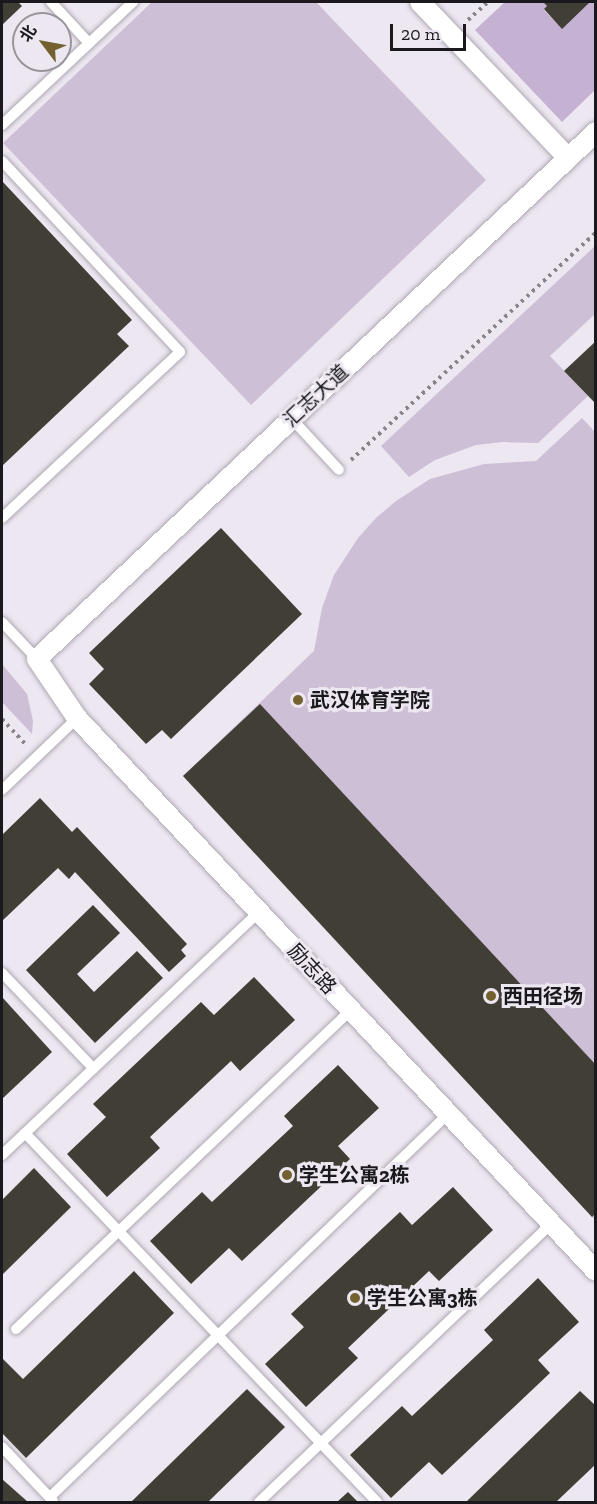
<!DOCTYPE html>
<meta charset="utf-8">
<style>
body{margin:0}
#map{position:relative;width:597px;height:1504px;overflow:hidden;background:#ede7f1;font-family:"Zilla Slab","Noto Sans SC",serif}
div>[style]{position:absolute}
.green>*{inset:0;background:#cdbfd6}
.forest>*{inset:0;background:#c5b1d1}
.building>*{inset:0;background:#413e35}
.path>*{height:4px;margin-top:-2px;transform-origin:0;background:repeating-linear-gradient(90deg,#88848b 0 3px,transparent 0 7.5px)}
.roads{filter:drop-shadow(0 0 2px #aea8b2) drop-shadow(0 0 2px #aea8b2)}
.service>*{height:10px;margin:-5px;padding:0 5px;transform-origin:5px;border-radius:5px;background:#fff}
.minor>*{height:20px;margin:-10px;padding:0 10px;transform-origin:10px;border-radius:10px;background:#fff}
.dots>*{width:16px;height:16px;translate:-50% -50%;box-sizing:border-box;border:3px solid #ede7f1;border-radius:50%}
span{translate:-50% -50%;white-space:nowrap;text-align:center;line-height:1.15;-webkit-text-stroke:6px #ede7f1;paint-order:stroke}
.street-label{font-size:20px;color:#1b191d}
.poi-label{font-size:20px;color:#1b191d;font-weight:700}
.left{translate:0 -50%;text-align:left}
.frame{position:absolute;inset:0;border:3px solid #1b191d;pointer-events:none}
.north{position:absolute;left:12px;top:12px;width:60px;height:60px;box-sizing:border-box;background:#ede7f1;border:2px solid #99959c;border-radius:50%;rotate:302deg;font-size:16px;font-weight:700;line-height:24px;text-align:center;color:#1b191d}
.north::after{content:'';display:block;margin:auto;width:21px;height:27px;background:#746130;clip-path:polygon(50% 0,100% 100%,50% 72%,0 100%)}
.scale{position:absolute;left:390px;top:24px;width:76px;height:27px;box-sizing:border-box;border:3px solid #1b191d;border-top:0;padding-left:8px;font-size:18px;line-height:21px;white-space:nowrap;color:#1b191d;-webkit-text-stroke:4px #ede7f1;paint-order:stroke}
</style>
<div id="map">
<div class="green">
<i style="clip-path:polygon(152px 2px,316px 2px,486px 180px,251px 405px,3px 143px)"></i>
<i style="clip-path:polygon(595px 246px,595px 314px,550px 356px,588px 396px,538px 443px,503px 442px,476px 445px,435px 460px,409px 477px,381px 446px)"></i>
<i style="clip-path:polygon(582px 418px,595px 432px,595px 1220px,183px 776px,314px 651px,322px 608px,334px 575px,358px 538px,376px 518px,396px 501px,430px 479px,484px 464px,536px 461px)"></i>
<i style="clip-path:polygon(2px 664px,27px 694px,33px 721px,32px 734px,2px 702px)"></i>
</div>
<div class="forest">
<i style="clip-path:polygon(505px 2px,543px 2px,547px 6px,544px 10px,562px 28px,589px 2px,595px 2px,595px 90px,562px 122px,475px 30px)"></i>
</div>
<div class="building">
<i style="clip-path:polygon(2px 2px,18px 2px,22px 6px,2px 25px)"></i>
<i style="clip-path:polygon(543px 2px,590px 2px,562px 29px,544px 9px,547px 6px)"></i>
<i style="clip-path:polygon(2px 181px,132px 320px,117px 334px,129px 346px,2px 466px)"></i>
<i style="clip-path:polygon(596px 341px,596px 404px,564px 371px)"></i>
<i style="clip-path:polygon(221px 528px,302px 614px,171px 739px,162px 730px,146px 744px,89px 684px,104px 669px,89px 653px)"></i>
<i style="clip-path:polygon(260px 704px,596px 1065px,596px 1213px,592px 1217px,183px 776px)"></i>
<i style="clip-path:polygon(40px 798px,72px 832px,77px 827px,187px 944px,181px 950px,186px 956px,169px 972px,75px 872px,69px 879px,58px 868px,2px 921px,2px 835px)"></i>
<i style="clip-path:polygon(93px 905px,120px 933px,77px 974px,94px 992px,137px 951px,163px 978px,95px 1043px,26px 970px)"></i>
<i style="clip-path:polygon(254px 977px,295px 1020px,240px 1071px,231px 1061px,150px 1137px,160px 1148px,107px 1197px,67px 1154px,106px 1117px,93px 1104px,201px 1002px,214px 1015px)"></i>
<i style="clip-path:polygon(2px 997px,52px 1052px,2px 1099px)"></i>
<i style="clip-path:polygon(338px 1065px,379px 1108px,338px 1146px,350px 1159px,242px 1261px,229px 1248px,191px 1284px,150px 1241px,202px 1192px,212px 1202px,293px 1126px,284px 1116px)"></i>
<i style="clip-path:polygon(34px 1168px,71px 1207px,2px 1275px,2px 1200px)"></i>
<i style="clip-path:polygon(453px 1187px,493px 1230px,439px 1281px,429px 1271px,348px 1348px,358px 1358px,306px 1407px,265px 1364px,304px 1327px,291px 1314px,400px 1212px,412px 1225px)"></i>
<i style="clip-path:polygon(134px 1271px,174px 1313px,26px 1458px,2px 1433px,2px 1358px,23px 1379px)"></i>
<i style="clip-path:polygon(538px 1278px,579px 1322px,538px 1360px,550px 1373px,442px 1475px,429px 1462px,391px 1498px,350px 1455px,402px 1406px,412px 1416px,493px 1340px,484px 1330px)"></i>
<i style="clip-path:polygon(247px 1389px,285px 1427px,208px 1502px,131px 1502px)"></i>
<i style="clip-path:polygon(580px 1391px,596px 1406px,596px 1464px,556px 1502px,466px 1502px)"></i>
<i style="clip-path:polygon(2px 1479px,28px 1502px,2px 1502px)"></i>
<i style="clip-path:polygon(348px 1492px,358px 1502px,337px 1502px)"></i>
</div>
<div class="path">
<i style="left:468px;top:20px;width:27px;rotate:-42deg"></i>
<i style="left:351px;top:460px;width:335px;rotate:-42.9deg"></i>
<i style="left:2px;top:719px;width:35px;rotate:47deg"></i>
</div>
<div class="roads">
<div class="service">
<i style="left:51px;top:2px;width:56px;rotate:47.2deg"></i>
<i style="left:2px;top:125px;width:180px;rotate:-43.2deg"></i>
<i style="left:2px;top:161px;width:261px;rotate:47deg"></i>
<i style="left:180px;top:352px;width:243px;rotate:137deg"></i>
<i style="left:292px;top:419px;width:69px;rotate:47.3deg"></i>
<i style="left:2px;top:622px;width:51px;rotate:46.6deg"></i>
<i style="left:2px;top:790px;width:104px;rotate:-43.8deg"></i>
<i style="left:2px;top:973px;width:132px;rotate:46.2deg"></i>
<i style="left:25px;top:1133px;width:510px;rotate:46.35deg"></i>
<i style="left:2px;top:1155px;width:354px;rotate:-43.4deg"></i>
<i style="left:16px;top:1329px;width:463px;rotate:-43.6deg"></i>
<i style="left:2px;top:1447px;width:74px;rotate:46.6deg"></i>
<i style="left:50px;top:1497px;width:552px;rotate:-43.9deg"></i>
<i style="left:259px;top:1502px;width:403px;rotate:-43.6deg"></i>
</div>
<div class="minor">
<i style="left:420px;top:2px;width:215px;rotate:46.5deg"></i>
<i style="left:596px;top:132px;width:768px;rotate:136.69deg"></i>
<i style="left:37px;top:659px;width:71px;rotate:55.9deg"></i>
<i style="left:77px;top:718px;width:758px;rotate:46.82deg"></i>
</div>
</div>
<div class="dots">
<i style="left:298px;top:700px;background:#746130"></i>
<i style="left:491px;top:996px;background:#746130"></i>
<i style="left:287px;top:1175px;background:#746130"></i>
<i style="left:355px;top:1298px;background:#746130"></i>
</div>
<div class="street-label">
<span style="left:316px;top:396px;rotate:-43deg">汇志大道</span>
<span style="left:312px;top:969px;rotate:47deg">励志路</span>
</div>
<div class="poi-label">
<span class="left" style="left:310px;top:700px">武汉体育学院</span>
<span class="left" style="left:503px;top:996px">西田径场</span>
<span class="left" style="left:299px;top:1175px">学生公寓2栋</span>
<span class="left" style="left:367px;top:1298px">学生公寓3栋</span>
</div>
<div class="frame"></div>
<div class="north">北</div>
<div class="scale">20 m</div>
</div>
